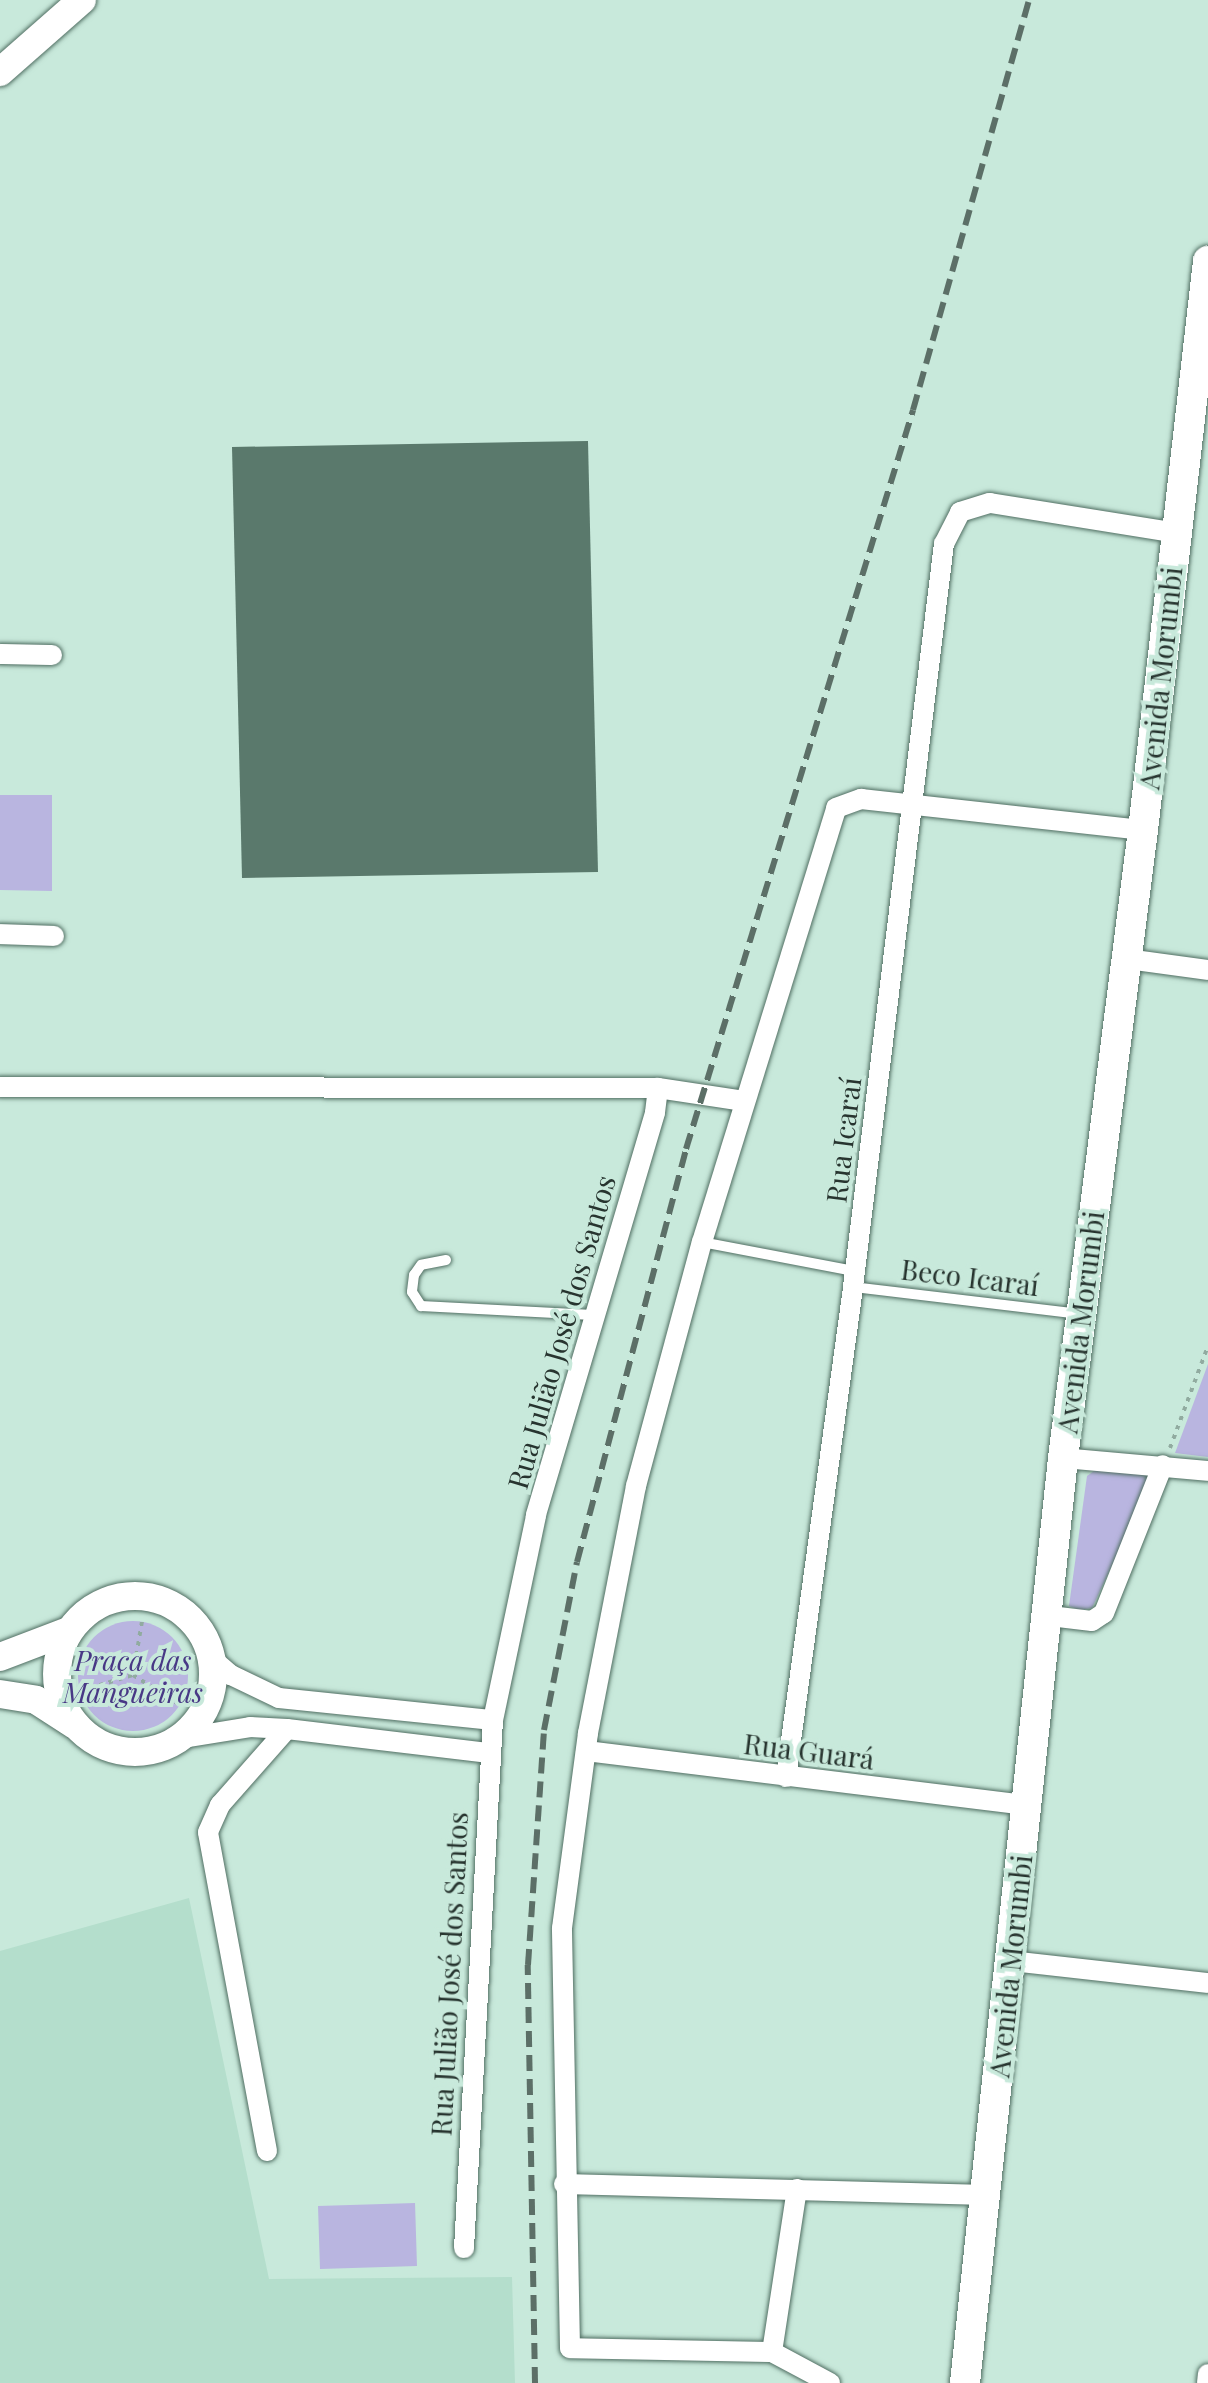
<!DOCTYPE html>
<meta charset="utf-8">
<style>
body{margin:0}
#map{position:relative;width:1208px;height:2383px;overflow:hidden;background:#c8e9db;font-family:"Playfair Display",serif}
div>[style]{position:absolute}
.built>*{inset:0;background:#b4decc}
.green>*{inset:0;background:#b9b5e0}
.round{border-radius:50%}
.building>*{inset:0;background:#5a796c}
.path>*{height:4px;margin-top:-2px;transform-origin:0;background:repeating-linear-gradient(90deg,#91aba0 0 4px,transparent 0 10px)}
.roads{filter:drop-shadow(0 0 2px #506e62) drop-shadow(0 0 2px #506e62)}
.lane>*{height:10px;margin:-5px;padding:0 5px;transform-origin:5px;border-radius:5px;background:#fff}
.street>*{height:20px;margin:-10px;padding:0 10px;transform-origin:10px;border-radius:10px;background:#fff}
.secondary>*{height:28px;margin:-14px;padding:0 14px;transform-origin:14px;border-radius:14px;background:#fff}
.secondary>.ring{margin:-14px;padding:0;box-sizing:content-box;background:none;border:28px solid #fff;border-radius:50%}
.primary>*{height:30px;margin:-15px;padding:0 15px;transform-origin:15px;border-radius:15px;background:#fff}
.rail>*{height:6px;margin-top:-3px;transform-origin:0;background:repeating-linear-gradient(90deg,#5c6f67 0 16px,transparent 0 24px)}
span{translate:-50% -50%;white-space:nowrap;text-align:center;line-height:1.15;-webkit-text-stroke:8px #c8e9db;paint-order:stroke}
.street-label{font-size:28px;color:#27342f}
.park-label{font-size:28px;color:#483885;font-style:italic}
</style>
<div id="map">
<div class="built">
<i style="clip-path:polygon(189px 1898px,269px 2279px,512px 2277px,515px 2383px,0 2383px,0 1951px)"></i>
</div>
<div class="green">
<i style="clip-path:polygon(0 795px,52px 795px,52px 891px,0 890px)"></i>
<i style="clip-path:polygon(1208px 1364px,1208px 1457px,1175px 1453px)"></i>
<i style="clip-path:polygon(1098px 1468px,1154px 1476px,1092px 1608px,1080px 1610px,1069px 1606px,1087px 1476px)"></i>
<i class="round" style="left:78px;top:1621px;width:110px;height:110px"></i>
<i style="clip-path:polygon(415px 2203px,417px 2266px,320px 2269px,318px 2206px)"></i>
</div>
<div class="building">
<i style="clip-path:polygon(588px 441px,598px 872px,242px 878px,232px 447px)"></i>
</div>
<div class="path">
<i style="left:1170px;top:1448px;width:109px;rotate:-69.6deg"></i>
<i style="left:133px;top:1675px;width:55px;rotate:-80.5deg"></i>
<i style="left:80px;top:1691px;width:55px;rotate:-16.8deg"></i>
<i style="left:133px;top:1675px;width:56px;rotate:32.6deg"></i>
</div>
<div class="roads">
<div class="lane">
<i style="left:702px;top:1242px;width:155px;rotate:10.8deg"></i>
<i style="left:446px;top:1260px;width:25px;rotate:169deg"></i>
<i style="left:421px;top:1265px;width:12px;rotate:125deg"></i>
<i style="left:414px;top:1275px;width:17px;rotate:97deg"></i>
<i style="left:412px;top:1292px;width:17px;rotate:57deg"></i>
<i style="left:421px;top:1306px;width:172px;rotate:3deg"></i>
<i style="left:853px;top:1287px;width:228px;rotate:6.8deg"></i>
</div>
<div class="street">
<i style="left:0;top:654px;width:52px;rotate:1.1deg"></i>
<i style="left:0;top:934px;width:54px;rotate:2.1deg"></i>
<i style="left:1127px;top:959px;width:82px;rotate:7.7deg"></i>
<i style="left:0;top:1087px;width:658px;rotate:0.09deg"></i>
<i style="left:658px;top:1088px;width:25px;rotate:97deg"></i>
<i style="left:655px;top:1113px;width:420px;rotate:106.5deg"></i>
<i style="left:536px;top:1516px;width:208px;rotate:101.9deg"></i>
<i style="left:493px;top:1720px;width:529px;rotate:93.14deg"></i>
<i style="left:658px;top:1088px;width:87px;rotate:8.6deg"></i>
<i style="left:1063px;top:1458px;width:146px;rotate:5.1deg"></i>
<i style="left:1050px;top:1616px;width:42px;rotate:6.8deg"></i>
<i style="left:1092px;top:1621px;width:14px;rotate:-34deg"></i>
<i style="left:1104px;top:1613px;width:159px;rotate:-68.3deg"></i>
<i style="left:210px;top:1657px;width:28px;rotate:41deg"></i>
<i style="left:231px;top:1675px;width:53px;rotate:25.6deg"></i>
<i style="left:279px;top:1698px;width:215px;rotate:5.9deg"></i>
<i style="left:177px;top:1739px;width:74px;rotate:-9.3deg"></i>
<i style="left:250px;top:1727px;width:37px;rotate:3deg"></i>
<i style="left:287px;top:1729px;width:202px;rotate:6.8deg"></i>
<i style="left:586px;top:1751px;width:444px;rotate:7deg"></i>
<i style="left:786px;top:1777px;width:495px;rotate:-82.2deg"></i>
<i style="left:853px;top:1287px;width:749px;rotate:-83.02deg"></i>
<i style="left:944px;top:544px;width:36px;rotate:-63deg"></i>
<i style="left:960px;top:512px;width:31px;rotate:-17deg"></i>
<i style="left:990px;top:503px;width:189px;rotate:9.1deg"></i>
<i style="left:1011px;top:1961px;width:198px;rotate:6.4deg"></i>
<i style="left:267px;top:2151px;width:324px;rotate:-100.5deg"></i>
<i style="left:208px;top:1832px;width:30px;rotate:-66deg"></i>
<i style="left:220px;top:1805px;width:101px;rotate:-48.6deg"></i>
<i style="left:564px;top:2184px;width:423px;rotate:1.5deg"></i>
<i style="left:772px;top:2352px;width:165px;rotate:-81.3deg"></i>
<i style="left:830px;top:2383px;width:66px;rotate:-151.9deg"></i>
<i style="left:772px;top:2352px;width:202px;rotate:-178.9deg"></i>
<i style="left:570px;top:2348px;width:420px;rotate:-91.1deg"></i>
<i style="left:562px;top:1928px;width:197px;rotate:-82.4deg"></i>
<i style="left:588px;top:1733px;width:252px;rotate:-79deg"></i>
<i style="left:636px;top:1486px;width:253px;rotate:-74.9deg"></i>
<i style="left:702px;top:1242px;width:454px;rotate:-72.8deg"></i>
<i style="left:836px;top:808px;width:27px;rotate:-20deg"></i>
<i style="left:861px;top:799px;width:284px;rotate:6.3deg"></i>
<i style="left:1207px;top:2383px;width:9px;rotate:-84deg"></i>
</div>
<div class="secondary">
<i style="left:0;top:72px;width:109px;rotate:-41.3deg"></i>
<i class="ring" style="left:57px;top:1596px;width:128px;height:128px"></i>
<i style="left:0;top:1657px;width:73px;rotate:-20.9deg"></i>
<i style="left:0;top:1694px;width:36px;rotate:9deg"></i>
<i style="left:36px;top:1700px;width:46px;rotate:32.7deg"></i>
</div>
<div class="primary">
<i style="left:965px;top:2383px;width:930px;rotate:-83.95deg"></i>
<i style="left:1063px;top:1458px;width:633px;rotate:-82.74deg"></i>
<i style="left:1143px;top:830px;width:573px;rotate:-83.48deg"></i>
</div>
</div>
<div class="rail">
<i style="left:535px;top:2383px;width:418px;rotate:-91deg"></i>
<i style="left:528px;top:1965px;width:236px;rotate:-86.1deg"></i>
<i style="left:544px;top:1730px;width:171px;rotate:-78.9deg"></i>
<i style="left:577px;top:1562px;width:427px;rotate:-75.2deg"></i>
<i style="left:686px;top:1149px;width:773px;rotate:-72.92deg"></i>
<i style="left:913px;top:410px;width:426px;rotate:-74.2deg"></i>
</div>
<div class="street-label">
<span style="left:1160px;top:678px;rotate:-84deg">Avenida Morumbi</span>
<span style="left:843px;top:1140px;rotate:-83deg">Rua Icaraí</span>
<span style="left:970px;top:1277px;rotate:7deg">Beco Icaraí</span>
<span style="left:1080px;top:1322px;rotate:-83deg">Avenida Morumbi</span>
<span style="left:561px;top:1332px;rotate:-74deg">Rua Julião José dos Santos</span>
<span style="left:809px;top:1751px;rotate:7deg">Rua Guará</span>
<span style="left:1010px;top:1966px;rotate:-84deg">Avenida Morumbi</span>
<span style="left:449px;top:1974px;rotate:-87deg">Rua Julião José dos Santos</span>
</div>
<div class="park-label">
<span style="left:133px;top:1676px">Praça das<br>Mangueiras</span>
</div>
</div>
